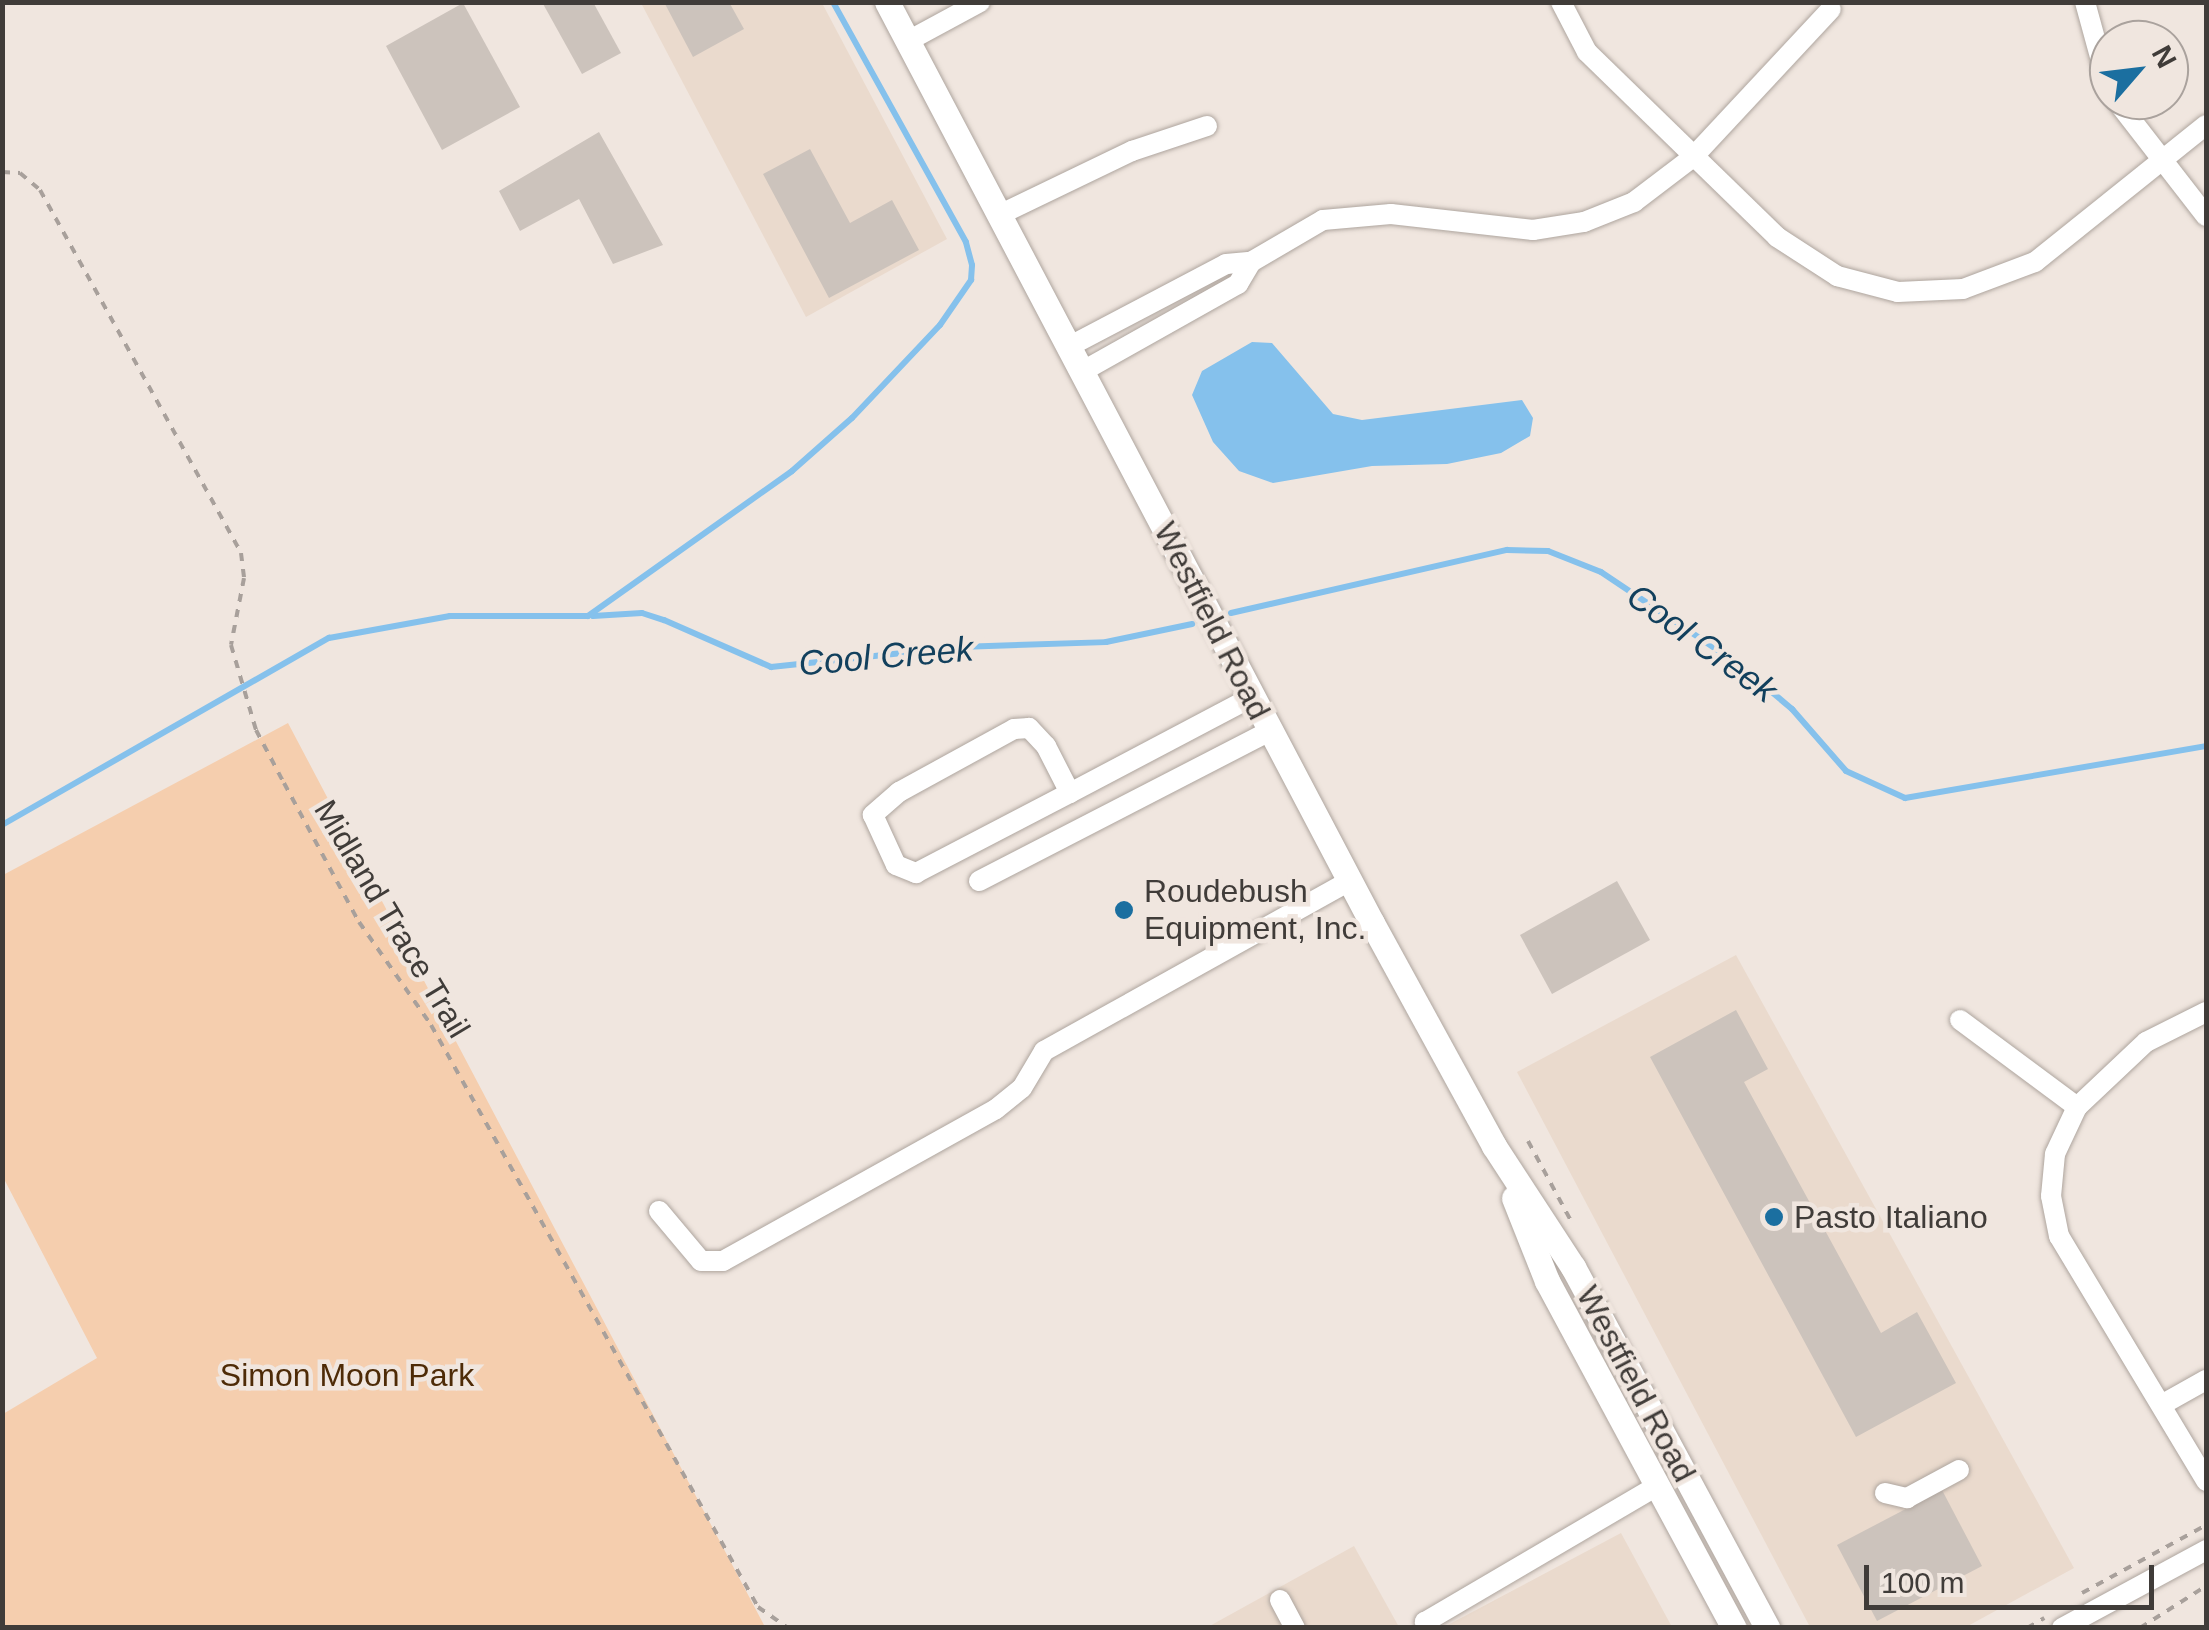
<!DOCTYPE html>
<style>
body{margin:0}
#map{position:relative;width:2209px;height:1630px;overflow:hidden;background:#f0e6df;font-family:Helvetica,sans-serif}
div>[style]{position:absolute}
.built>*{inset:0;background:#eadacd}
.green>*{inset:0;background:#f5ceae}
.water>*{inset:0;background:#85c1ec}
.stream>*{height:6px;margin:-3px;padding:0 3px;transform-origin:3px;border-radius:3px;background:#85c1ec}
.building>*{inset:0;background:#ccc3bc}
.path>*{height:4px;margin-top:-2px;transform-origin:0;background:repeating-linear-gradient(90deg,#a8a09b 0 8px,transparent 0 16px)}
.roads{filter:drop-shadow(0 0 2px #aea59e) drop-shadow(0 0 2px #aea59e)}
.minor>*{height:20px;margin:-10px;padding:0 10px;transform-origin:10px;border-radius:10px;background:#fff}
.major>*{height:25px;margin:-12.5px;padding:0 12.5px;transform-origin:12.5px;border-radius:12.5px;background:#fff}
.dots>*{width:28px;height:28px;translate:-50% -50%;box-sizing:border-box;border:5px solid #f0e6df;border-radius:50%}
span{translate:-50% -50%;white-space:nowrap;text-align:center;line-height:1.15;-webkit-text-stroke:9px #f0e6df;paint-order:stroke}
.street-label{font-size:32px;color:#403c39}
.poi-label{font-size:32px;color:#403c39}
.left{translate:0 -50%;text-align:left}
.park-label{font-size:32px;color:#4e2b07}
.water-label{font-size:35px;color:#12405d;font-style:italic}
.frame{position:absolute;inset:0;border:5px solid #403c39;pointer-events:none}
.north{position:absolute;left:2089px;top:20px;width:100px;height:100px;box-sizing:border-box;background:#f0e6df;border:2px solid #aaa29d;border-radius:50%;rotate:62deg;font-size:28px;font-weight:700;line-height:40px;text-align:center;color:#403c39}
.north::after{content:'';display:block;margin:auto;width:35px;height:45px;background:#1b6fa0;clip-path:polygon(50% 0,100% 100%,50% 72%,0 100%)}
.scale{position:absolute;left:1864px;top:1565px;width:290px;height:45px;box-sizing:border-box;border:5px solid #403c39;border-top:0;padding-left:12px;font-size:30px;line-height:35px;white-space:nowrap;color:#403c39;-webkit-text-stroke:8px #f0e6df;paint-order:stroke}
</style>
<div id="map">
<div class="built">
<i style="clip-path:polygon(641px 3px,822px 3px,947px 239px,806px 317px)"></i>
<i style="clip-path:polygon(1736px 955px,2074px 1568px,1966px 1627px,1810px 1627px,1517px 1072px)"></i>
<i style="clip-path:polygon(1621px 1533px,1672px 1627px,1444px 1627px)"></i>
<i style="clip-path:polygon(1354px 1546px,1399px 1627px,1206px 1628px)"></i>
</div>
<div class="green">
<i style="clip-path:polygon(288px 723px,765px 1627px,3px 1627px,3px 1414px,97px 1358px,3px 1177px,3px 875px)"></i>
</div>
<div class="water">
<i style="clip-path:polygon(1252px 342px,1272px 343px,1333px 414px,1362px 420px,1522px 400px,1533px 418px,1530px 436px,1501px 453px,1447px 464px,1372px 466px,1273px 483px,1239px 471px,1213px 442px,1192px 395px,1202px 371px)"></i>
</div>
<div class="stream">
<i style="left:1231px;top:613px;width:283px;rotate:-12.9deg"></i>
<i style="left:1507px;top:550px;width:41px;rotate:1.4deg"></i>
<i style="left:1548px;top:551px;width:57px;rotate:21.6deg"></i>
<i style="left:1601px;top:572px;width:164px;rotate:33.8deg"></i>
<i style="left:1737px;top:663px;width:72px;rotate:39.9deg"></i>
<i style="left:1792px;top:709px;width:82px;rotate:48.9deg"></i>
<i style="left:1846px;top:771px;width:65px;rotate:24.6deg"></i>
<i style="left:1905px;top:798px;width:305px;rotate:-9.8deg"></i>
<i style="left:593px;top:616px;width:49px;rotate:-3.5deg"></i>
<i style="left:642px;top:613px;width:23px;rotate:18deg"></i>
<i style="left:664px;top:620px;width:117px;rotate:23.7deg"></i>
<i style="left:771px;top:667px;width:189px;rotate:-6.1deg"></i>
<i style="left:959px;top:647px;width:147px;rotate:-1.9deg"></i>
<i style="left:1106px;top:642px;width:88px;rotate:-11.8deg"></i>
<i style="left:2px;top:825px;width:377px;rotate:-29.8deg"></i>
<i style="left:329px;top:638px;width:123px;rotate:-10.3deg"></i>
<i style="left:450px;top:616px;width:138px"></i>
<i style="left:588px;top:616px;width:250px;rotate:-35.4deg"></i>
<i style="left:792px;top:471px;width:80px;rotate:-41.5deg"></i>
<i style="left:852px;top:418px;width:128px;rotate:-46.6deg"></i>
<i style="left:940px;top:325px;width:55px;rotate:-55.4deg"></i>
<i style="left:971px;top:280px;width:15px;rotate:-86deg"></i>
<i style="left:972px;top:265px;width:24px;rotate:-105deg"></i>
<i style="left:966px;top:242px;width:274px;rotate:-119deg"></i>
</div>
<div class="building">
<i style="clip-path:polygon(542px 2px,593px 2px,621px 53px,582px 74px)"></i>
<i style="clip-path:polygon(664px 2px,729px 2px,744px 29px,693px 57px)"></i>
<i style="clip-path:polygon(463px 3px,520px 107px,442px 150px,386px 46px)"></i>
<i style="clip-path:polygon(599px 132px,663px 245px,613px 264px,579px 199px,520px 231px,499px 191px)"></i>
<i style="clip-path:polygon(810px 149px,850px 223px,892px 200px,919px 250px,829px 298px,763px 174px)"></i>
<i style="clip-path:polygon(1617px 881px,1650px 940px,1552px 994px,1520px 935px)"></i>
<i style="clip-path:polygon(1736px 1010px,1768px 1069px,1744px 1082px,1881px 1333px,1917px 1312px,1956px 1383px,1856px 1437px,1650px 1057px)"></i>
<i style="clip-path:polygon(1942px 1490px,1982px 1566px,1877px 1621px,1837px 1545px)"></i>
</div>
<div class="path">
<i style="left:2px;top:172px;width:18px;rotate:3deg"></i>
<i style="left:20px;top:173px;width:26px;rotate:40deg"></i>
<i style="left:40px;top:190px;width:415px;rotate:61deg"></i>
<i style="left:241px;top:553px;width:25px;rotate:83deg"></i>
<i style="left:244px;top:578px;width:68px;rotate:101deg"></i>
<i style="left:231px;top:645px;width:89px;rotate:73.6deg"></i>
<i style="left:256px;top:730px;width:60px;rotate:62.2deg"></i>
<i style="left:284px;top:783px;width:158px;rotate:61.7deg"></i>
<i style="left:359px;top:922px;width:126px;rotate:55deg"></i>
<i style="left:431px;top:1025px;width:668px;rotate:60.67deg"></i>
<i style="left:758px;top:1607px;width:37px;rotate:35deg"></i>
<i style="left:1528px;top:1141px;width:91px;rotate:61.7deg"></i>
<i style="left:2082px;top:1593px;width:141px;rotate:-28.7deg"></i>
<i style="left:2027px;top:1628px;width:20px;rotate:-30deg"></i>
<i style="left:2140px;top:1628px;width:78px;rotate:-32.5deg"></i>
</div>
<div class="roads">
<div class="minor">
<i style="left:1561px;top:2px;width:56px;rotate:62.5deg"></i>
<i style="left:1587px;top:52px;width:265px;rotate:44.2deg"></i>
<i style="left:1777px;top:237px;width:72px;rotate:33deg"></i>
<i style="left:1837px;top:276px;width:63px;rotate:14.7deg"></i>
<i style="left:1898px;top:292px;width:65px;rotate:-2.6deg"></i>
<i style="left:1963px;top:289px;width:77px;rotate:-20.6deg"></i>
<i style="left:2035px;top:262px;width:219px;rotate:-38.7deg"></i>
<i style="left:2085px;top:2px;width:91px;rotate:74.7deg"></i>
<i style="left:908px;top:41px;width:82px;rotate:-28.4deg"></i>
<i style="left:2116px;top:100px;width:147px;rotate:52.2deg"></i>
<i style="left:999px;top:215px;width:148px;rotate:-25.7deg"></i>
<i style="left:1132px;top:151px;width:79px;rotate:-18.4deg"></i>
<i style="left:1070px;top:346px;width:176px;rotate:-27.7deg"></i>
<i style="left:1226px;top:264px;width:25px;rotate:-5deg"></i>
<i style="left:1083px;top:371px;width:178px;rotate:-29.3deg"></i>
<i style="left:1238px;top:284px;width:26px;rotate:-59deg"></i>
<i style="left:1251px;top:262px;width:83px;rotate:-30.3deg"></i>
<i style="left:1323px;top:220px;width:68px;rotate:-5deg"></i>
<i style="left:1391px;top:214px;width:143px;rotate:6.4deg"></i>
<i style="left:1533px;top:230px;width:52px;rotate:-8.9deg"></i>
<i style="left:1584px;top:222px;width:54px;rotate:-21.8deg"></i>
<i style="left:1634px;top:202px;width:74px;rotate:-37.3deg"></i>
<i style="left:1693px;top:157px;width:202px;rotate:-47deg"></i>
<i style="left:1070px;top:793px;width:53px;rotate:-117.1deg"></i>
<i style="left:1046px;top:746px;width:25px;rotate:-133deg"></i>
<i style="left:1029px;top:728px;width:15px;rotate:176deg"></i>
<i style="left:1014px;top:729px;width:131px;rotate:151.3deg"></i>
<i style="left:899px;top:792px;width:35px;rotate:139deg"></i>
<i style="left:873px;top:815px;width:55px;rotate:65.3deg"></i>
<i style="left:896px;top:865px;width:22px;rotate:22deg"></i>
<i style="left:916px;top:873px;width:174px;rotate:-27.5deg"></i>
<i style="left:1070px;top:793px;width:206px;rotate:-27.8deg"></i>
<i style="left:979px;top:881px;width:327px;rotate:-27.3deg"></i>
<i style="left:2206px;top:1012px;width:67px;rotate:153.4deg"></i>
<i style="left:2146px;top:1042px;width:95px;rotate:136.7deg"></i>
<i style="left:2077px;top:1107px;width:52px;rotate:115.1deg"></i>
<i style="left:2055px;top:1154px;width:42px;rotate:95.4deg"></i>
<i style="left:2051px;top:1196px;width:41px;rotate:78.7deg"></i>
<i style="left:2059px;top:1236px;width:286px;rotate:59deg"></i>
<i style="left:1960px;top:1020px;width:146px;rotate:36.6deg"></i>
<i style="left:659px;top:1211px;width:65px;rotate:50deg"></i>
<i style="left:701px;top:1261px;width:22px"></i>
<i style="left:723px;top:1261px;width:312px;rotate:-29.1deg"></i>
<i style="left:996px;top:1109px;width:33px;rotate:-39deg"></i>
<i style="left:1022px;top:1088px;width:43px;rotate:-59.3deg"></i>
<i style="left:1044px;top:1051px;width:349px;rotate:-29.1deg"></i>
<i style="left:2163px;top:1404px;width:49px;rotate:-29.2deg"></i>
<i style="left:1885px;top:1493px;width:23px;rotate:13deg"></i>
<i style="left:1907px;top:1498px;width:59px;rotate:-28.3deg"></i>
<i style="left:1280px;top:1600px;width:32px;rotate:62deg"></i>
<i style="left:1428px;top:1628px;width:7px;rotate:-117deg"></i>
<i style="left:1425px;top:1622px;width:269px;rotate:-30.4deg"></i>
<i style="left:2062px;top:1628px;width:164px;rotate:-28.4deg"></i>
</div>
<div class="major">
<i style="left:887px;top:2px;width:1041px;rotate:62.23deg"></i>
<i style="left:1372px;top:923px;width:254px;rotate:61.3deg"></i>
<i style="left:1494px;top:1146px;width:145px;rotate:56.9deg"></i>
<i style="left:1573px;top:1267px;width:410px;rotate:61.7deg"></i>
<i style="left:1514px;top:1198px;width:89px;rotate:68.3deg"></i>
<i style="left:1547px;top:1281px;width:394px;rotate:61.7deg"></i>
</div>
</div>
<div class="dots">
<i style="left:1124px;top:910px;background:#1b6fa0"></i>
<i style="left:1774px;top:1217px;background:#1b6fa0"></i>
</div>
<div class="street-label">
<span style="left:1212px;top:621px;rotate:63deg">Westfield Road</span>
<span style="left:392px;top:919px;rotate:59deg">Midland Trace Trail</span>
<span style="left:1636px;top:1384px;rotate:62deg">Westfield Road</span>
</div>
<div class="poi-label">
<span class="left" style="left:1144px;top:910px">Roudebush<br>Equipment, Inc.</span>
<span class="left" style="left:1794px;top:1217px">Pasto Italiano</span>
</div>
<div class="park-label">
<span style="left:347px;top:1375px">Simon Moon Park</span>
</div>
<div class="water-label">
<span style="left:1702px;top:643px;rotate:36deg">Cool Creek</span>
<span style="left:886px;top:656px;rotate:-5deg">Cool Creek</span>
</div>
<div class="frame"></div>
<div class="north">N</div>
<div class="scale">100 m</div>
</div>
